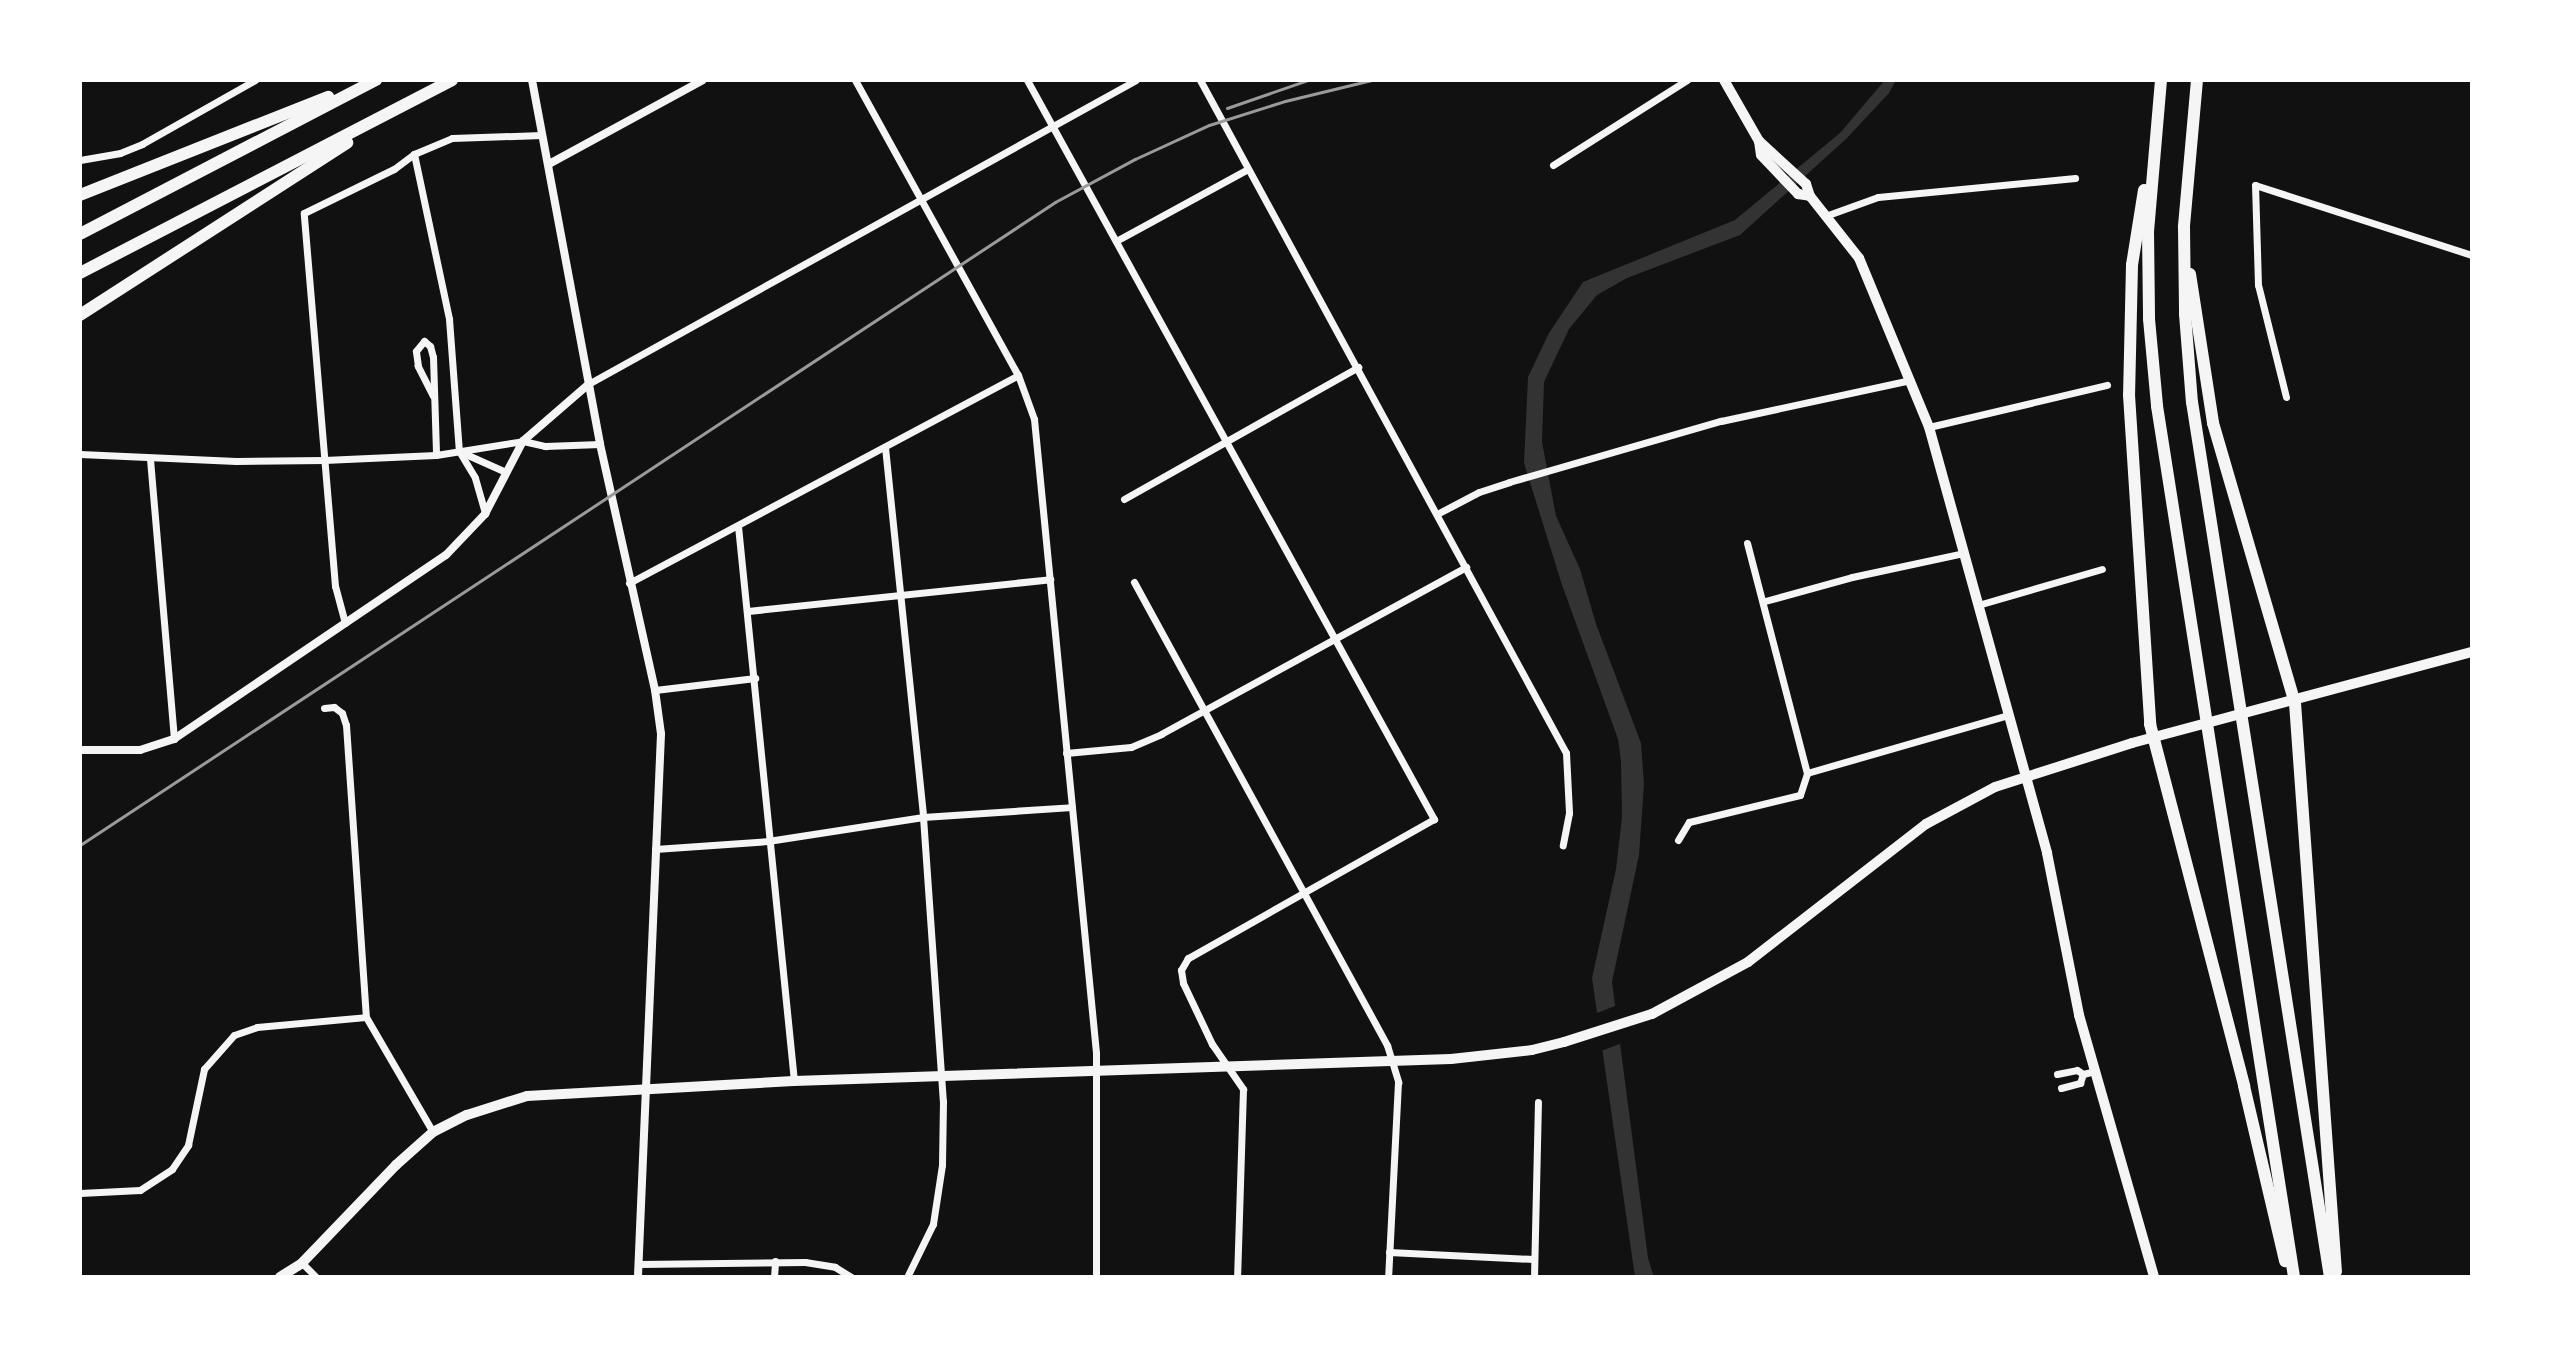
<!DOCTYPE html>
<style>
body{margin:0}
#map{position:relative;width:2552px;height:1357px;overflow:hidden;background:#111;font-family:Poppins,sans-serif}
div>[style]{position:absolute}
.water>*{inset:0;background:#333}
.pier>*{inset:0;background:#111}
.minor>*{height:7px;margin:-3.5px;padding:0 3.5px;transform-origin:3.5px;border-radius:3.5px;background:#f5f5f5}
.tertiary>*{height:8px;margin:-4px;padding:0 4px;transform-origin:4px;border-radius:4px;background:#f5f5f5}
.secondary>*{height:10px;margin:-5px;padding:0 5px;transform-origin:5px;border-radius:5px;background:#f5f5f5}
.motorway>*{height:12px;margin:-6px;padding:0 6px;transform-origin:6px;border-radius:6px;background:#f5f5f5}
.rail>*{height:3px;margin:-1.5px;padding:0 1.5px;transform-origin:1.5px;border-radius:1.5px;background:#9a9a9a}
span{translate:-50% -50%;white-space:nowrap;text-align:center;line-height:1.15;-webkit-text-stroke:8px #fff;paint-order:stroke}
.frame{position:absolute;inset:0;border:82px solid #fff;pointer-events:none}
</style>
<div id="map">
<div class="water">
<i style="clip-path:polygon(1885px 80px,1896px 80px,1889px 93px,1846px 139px,1740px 235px,1627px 278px,1597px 295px,1569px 329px,1544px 382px,1542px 442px,1556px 516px,1580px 569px,1596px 624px,1641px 743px,1644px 784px,1639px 855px,1612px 982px,1648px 1258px,1654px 1277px,1635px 1277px,1592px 978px,1616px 869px,1622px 817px,1621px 761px,1618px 739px,1562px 585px,1524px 463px,1528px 377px,1549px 333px,1583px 282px,1735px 220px,1840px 133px)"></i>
</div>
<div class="pier">
<i style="clip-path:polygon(1620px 1004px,1625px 1042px,1598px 1052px,1592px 1015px)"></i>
</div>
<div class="minor">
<i style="left:855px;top:80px;width:337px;rotate:61.1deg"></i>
<i style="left:1018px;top:375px;width:47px;rotate:70deg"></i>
<i style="left:1034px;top:419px;width:637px;rotate:84.41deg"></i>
<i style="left:1096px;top:1053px;width:224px;rotate:90deg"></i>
<i style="left:1027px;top:80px;width:844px;rotate:61.16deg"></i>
<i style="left:1434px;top:819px;width:283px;rotate:150.5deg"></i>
<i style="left:1188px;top:958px;width:14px;rotate:120deg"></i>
<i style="left:1181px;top:970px;width:13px;rotate:81deg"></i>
<i style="left:1183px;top:983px;width:68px;rotate:64.6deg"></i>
<i style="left:1212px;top:1044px;width:55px;rotate:55.4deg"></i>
<i style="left:1243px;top:1089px;width:188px;rotate:91.8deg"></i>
<i style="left:1200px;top:80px;width:766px;rotate:61.46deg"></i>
<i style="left:1566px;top:753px;width:60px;rotate:87.1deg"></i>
<i style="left:1569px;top:813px;width:33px;rotate:101deg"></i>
<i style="left:414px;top:154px;width:169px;rotate:78deg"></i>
<i style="left:449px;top:319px;width:132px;rotate:85.7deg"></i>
<i style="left:459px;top:451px;width:31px;rotate:59deg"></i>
<i style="left:475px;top:478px;width:37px;rotate:74deg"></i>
<i style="left:80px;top:160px;width:41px;rotate:-9.9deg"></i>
<i style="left:120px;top:153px;width:24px;rotate:-22deg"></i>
<i style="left:142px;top:144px;width:130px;rotate:-29.5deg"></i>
<i style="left:1553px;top:165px;width:159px;rotate:-32.4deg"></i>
<i style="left:1828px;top:215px;width:53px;rotate:-19.8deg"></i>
<i style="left:1878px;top:197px;width:198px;rotate:-5.5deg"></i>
<i style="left:1116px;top:241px;width:150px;rotate:-28.6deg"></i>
<i style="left:590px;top:383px;width:624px;rotate:-29.03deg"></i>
<i style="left:433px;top:396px;width:34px;rotate:-117deg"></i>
<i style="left:418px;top:366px;width:15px;rotate:-98deg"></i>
<i style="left:416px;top:351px;width:13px;rotate:-51deg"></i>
<i style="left:424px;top:341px;width:8px;rotate:40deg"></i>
<i style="left:430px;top:346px;width:11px;rotate:75deg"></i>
<i style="left:433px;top:357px;width:98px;rotate:88.2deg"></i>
<i style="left:2286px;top:397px;width:115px;rotate:-104deg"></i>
<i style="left:2258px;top:285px;width:100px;rotate:-91.7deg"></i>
<i style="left:2255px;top:185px;width:228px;rotate:17.9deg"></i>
<i style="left:1929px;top:427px;width:183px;rotate:-13.3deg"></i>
<i style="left:885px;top:447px;width:372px;rotate:84.1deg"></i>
<i style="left:923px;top:817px;width:285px;rotate:86deg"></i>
<i style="left:943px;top:1101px;width:64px;rotate:90.9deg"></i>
<i style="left:942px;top:1165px;width:60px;rotate:98.7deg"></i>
<i style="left:933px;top:1224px;width:59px;rotate:116.1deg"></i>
<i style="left:461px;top:452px;width:49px;rotate:24deg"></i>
<i style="left:80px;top:454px;width:156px;rotate:2.6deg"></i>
<i style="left:236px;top:461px;width:88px;rotate:-0.7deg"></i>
<i style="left:324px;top:460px;width:112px;rotate:-2.6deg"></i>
<i style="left:436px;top:455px;width:88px;rotate:-9.1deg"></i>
<i style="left:523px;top:441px;width:23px;rotate:13deg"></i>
<i style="left:545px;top:446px;width:55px;rotate:-2.1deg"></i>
<i style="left:150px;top:459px;width:281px;rotate:85.1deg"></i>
<i style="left:1124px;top:499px;width:269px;rotate:-29.4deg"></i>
<i style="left:1437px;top:514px;width:47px;rotate:-27.6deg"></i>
<i style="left:1479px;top:492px;width:32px;rotate:-18deg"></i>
<i style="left:1509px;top:482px;width:221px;rotate:-16.1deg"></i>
<i style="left:1721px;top:421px;width:194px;rotate:-12.2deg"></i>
<i style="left:738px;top:526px;width:558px;rotate:84.24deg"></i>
<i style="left:1747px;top:543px;width:238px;rotate:75.4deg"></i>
<i style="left:1134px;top:582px;width:528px;rotate:61.35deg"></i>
<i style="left:1387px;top:1045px;width:39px;rotate:73deg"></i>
<i style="left:1398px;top:1082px;width:195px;rotate:92.9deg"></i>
<i style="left:629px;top:583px;width:441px;rotate:-28.1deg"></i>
<i style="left:1765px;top:601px;width:90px;rotate:-15.4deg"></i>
<i style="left:1852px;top:577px;width:115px;rotate:-12.1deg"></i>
<i style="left:1978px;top:605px;width:129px;rotate:-16.2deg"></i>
<i style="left:748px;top:611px;width:304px;rotate:-6deg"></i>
<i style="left:345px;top:623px;width:38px;rotate:-105deg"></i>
<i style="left:335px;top:586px;width:374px;rotate:-94.8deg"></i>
<i style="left:304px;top:213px;width:100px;rotate:-26.1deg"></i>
<i style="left:394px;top:169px;width:25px;rotate:-37deg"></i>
<i style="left:414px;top:154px;width:41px;rotate:-22.8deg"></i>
<i style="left:452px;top:138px;width:90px;rotate:-1.9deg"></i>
<i style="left:655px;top:690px;width:101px;rotate:-6.8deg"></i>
<i style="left:324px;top:708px;width:10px;rotate:-6deg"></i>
<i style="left:334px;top:707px;width:10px;rotate:37deg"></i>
<i style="left:342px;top:713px;width:13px;rotate:72deg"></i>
<i style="left:346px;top:725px;width:293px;rotate:86.1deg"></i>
<i style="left:366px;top:1017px;width:133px;rotate:59.8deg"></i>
<i style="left:1066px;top:753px;width:65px;rotate:-5.3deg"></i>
<i style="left:1131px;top:747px;width:33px;rotate:-23deg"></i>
<i style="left:1161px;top:734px;width:348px;rotate:-28.7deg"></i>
<i style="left:1678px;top:840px;width:21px;rotate:-59deg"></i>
<i style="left:1689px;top:822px;width:114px;rotate:-13.7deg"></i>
<i style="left:1800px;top:795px;width:23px;rotate:-72deg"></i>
<i style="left:1807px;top:773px;width:209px;rotate:-16.1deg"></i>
<i style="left:655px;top:849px;width:113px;rotate:-4deg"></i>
<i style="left:768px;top:841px;width:157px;rotate:-8.8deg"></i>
<i style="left:923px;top:817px;width:149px;rotate:-3.8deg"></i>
<i style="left:2057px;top:1074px;width:20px;rotate:-11deg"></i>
<i style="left:2077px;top:1070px;width:7px;rotate:34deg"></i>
<i style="left:2083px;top:1074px;width:12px;rotate:-14deg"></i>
<i style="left:2061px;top:1088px;width:20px;rotate:-15deg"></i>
<i style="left:2080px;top:1083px;width:9px;rotate:-72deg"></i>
<i style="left:80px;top:1193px;width:60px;rotate:-2.9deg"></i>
<i style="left:140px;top:1190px;width:38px;rotate:-33deg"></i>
<i style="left:172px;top:1169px;width:29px;rotate:-56deg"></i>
<i style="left:188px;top:1145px;width:78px;rotate:-78.1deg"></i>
<i style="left:204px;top:1069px;width:45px;rotate:-48.6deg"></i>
<i style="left:234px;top:1035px;width:24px;rotate:-19deg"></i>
<i style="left:257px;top:1027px;width:109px;rotate:-5.2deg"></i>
<i style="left:1389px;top:1252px;width:145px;rotate:2.8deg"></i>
<i style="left:302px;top:1263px;width:20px;rotate:45deg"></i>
<i style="left:639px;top:1264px;width:166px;rotate:-0.7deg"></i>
<i style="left:805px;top:1262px;width:30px;rotate:9deg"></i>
<i style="left:835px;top:1267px;width:19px;rotate:32deg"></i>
<i style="left:774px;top:1277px;width:16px;rotate:-86deg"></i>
<i style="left:1534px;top:1277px;width:175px;rotate:-88.7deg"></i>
</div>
<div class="tertiary">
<i style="left:532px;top:80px;width:370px;rotate:79.4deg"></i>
<i style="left:600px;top:444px;width:252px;rotate:77.4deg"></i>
<i style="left:655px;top:690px;width:44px;rotate:82.2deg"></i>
<i style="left:661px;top:734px;width:543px;rotate:92.43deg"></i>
<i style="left:549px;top:164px;width:175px;rotate:-28.6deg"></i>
<i style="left:80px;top:750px;width:60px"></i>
<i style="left:140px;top:750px;width:36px;rotate:-18deg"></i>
<i style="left:174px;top:739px;width:328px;rotate:-34.1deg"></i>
<i style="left:446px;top:555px;width:57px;rotate:-46.4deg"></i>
<i style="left:485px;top:514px;width:82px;rotate:-62.5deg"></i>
<i style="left:523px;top:441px;width:89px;rotate:-40.9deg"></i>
</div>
<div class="secondary">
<i style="left:1724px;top:80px;width:70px;rotate:60.2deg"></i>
<i style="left:1759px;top:141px;width:14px;rotate:82deg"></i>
<i style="left:1761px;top:155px;width:54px;rotate:46.5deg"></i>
<i style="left:1798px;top:194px;width:12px;rotate:9deg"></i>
<i style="left:1759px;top:141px;width:64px;rotate:42.5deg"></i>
<i style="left:1806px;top:184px;width:13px;rotate:72deg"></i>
<i style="left:1810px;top:196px;width:79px;rotate:51.7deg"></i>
<i style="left:1859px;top:258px;width:183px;rotate:67.5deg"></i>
<i style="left:1929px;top:427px;width:442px;rotate:74.5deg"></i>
<i style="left:2047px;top:853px;width:165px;rotate:78.8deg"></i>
<i style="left:2079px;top:1015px;width:273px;rotate:74deg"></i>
<i style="left:280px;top:1277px;width:26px;rotate:-32deg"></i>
<i style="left:302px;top:1263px;width:136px;rotate:-46.2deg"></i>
<i style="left:396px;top:1165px;width:50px;rotate:-41.7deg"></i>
<i style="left:433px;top:1132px;width:38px;rotate:-27deg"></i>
<i style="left:467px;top:1115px;width:63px;rotate:-17.6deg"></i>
<i style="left:527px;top:1096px;width:267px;rotate:-3.2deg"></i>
<i style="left:794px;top:1081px;width:657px;rotate:-1.92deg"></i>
<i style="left:1451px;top:1059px;width:81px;rotate:-6.3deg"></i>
<i style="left:1532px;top:1050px;width:33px;rotate:-14deg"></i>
<i style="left:1564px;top:1042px;width:92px;rotate:-17.7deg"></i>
<i style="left:1652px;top:1014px;width:109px;rotate:-28.4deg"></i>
<i style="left:1748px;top:962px;width:225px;rotate:-37.8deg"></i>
<i style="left:1926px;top:824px;width:78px;rotate:-28.2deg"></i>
<i style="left:1995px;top:787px;width:144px;rotate:-17.8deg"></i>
<i style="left:2132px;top:743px;width:352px;rotate:-15deg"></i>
</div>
<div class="motorway">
<i style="left:2161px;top:80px;width:153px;rotate:94.9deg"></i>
<i style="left:2148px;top:232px;width:87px;rotate:89.3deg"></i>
<i style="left:2149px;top:319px;width:87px;rotate:84.7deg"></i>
<i style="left:2157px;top:406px;width:882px;rotate:81.06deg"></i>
<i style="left:2197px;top:80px;width:148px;rotate:95.1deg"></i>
<i style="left:2184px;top:227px;width:87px;rotate:89.3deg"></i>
<i style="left:2185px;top:314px;width:88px;rotate:85.5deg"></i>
<i style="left:2192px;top:402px;width:886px;rotate:81.04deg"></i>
<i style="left:2144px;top:190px;width:76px;rotate:99.1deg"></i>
<i style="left:2132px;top:265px;width:130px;rotate:91.3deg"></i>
<i style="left:2129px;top:395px;width:330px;rotate:86.3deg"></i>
<i style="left:2150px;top:724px;width:374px;rotate:75.4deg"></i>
<i style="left:2244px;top:1086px;width:180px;rotate:76.8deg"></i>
<i style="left:80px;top:195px;width:267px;rotate:-21.6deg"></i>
<i style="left:80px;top:234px;width:334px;rotate:-27.5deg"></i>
<i style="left:80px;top:273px;width:419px;rotate:-27.4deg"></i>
<i style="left:2190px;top:274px;width:151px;rotate:81.2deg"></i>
<i style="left:2213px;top:423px;width:292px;rotate:73.7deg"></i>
<i style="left:2295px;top:703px;width:570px;rotate:85.88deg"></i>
<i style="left:80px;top:315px;width:318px;rotate:-32.8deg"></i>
</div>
<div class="rail">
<i style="left:1227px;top:108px;width:86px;rotate:-19.1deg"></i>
<i style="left:80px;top:845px;width:1168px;rotate:-33.4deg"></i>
<i style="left:1055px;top:202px;width:91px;rotate:-28.3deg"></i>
<i style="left:1135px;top:159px;width:81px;rotate:-24.7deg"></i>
<i style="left:1209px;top:125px;width:80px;rotate:-17.5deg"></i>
<i style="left:1285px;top:101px;width:89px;rotate:-13.7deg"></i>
</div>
<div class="frame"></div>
</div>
